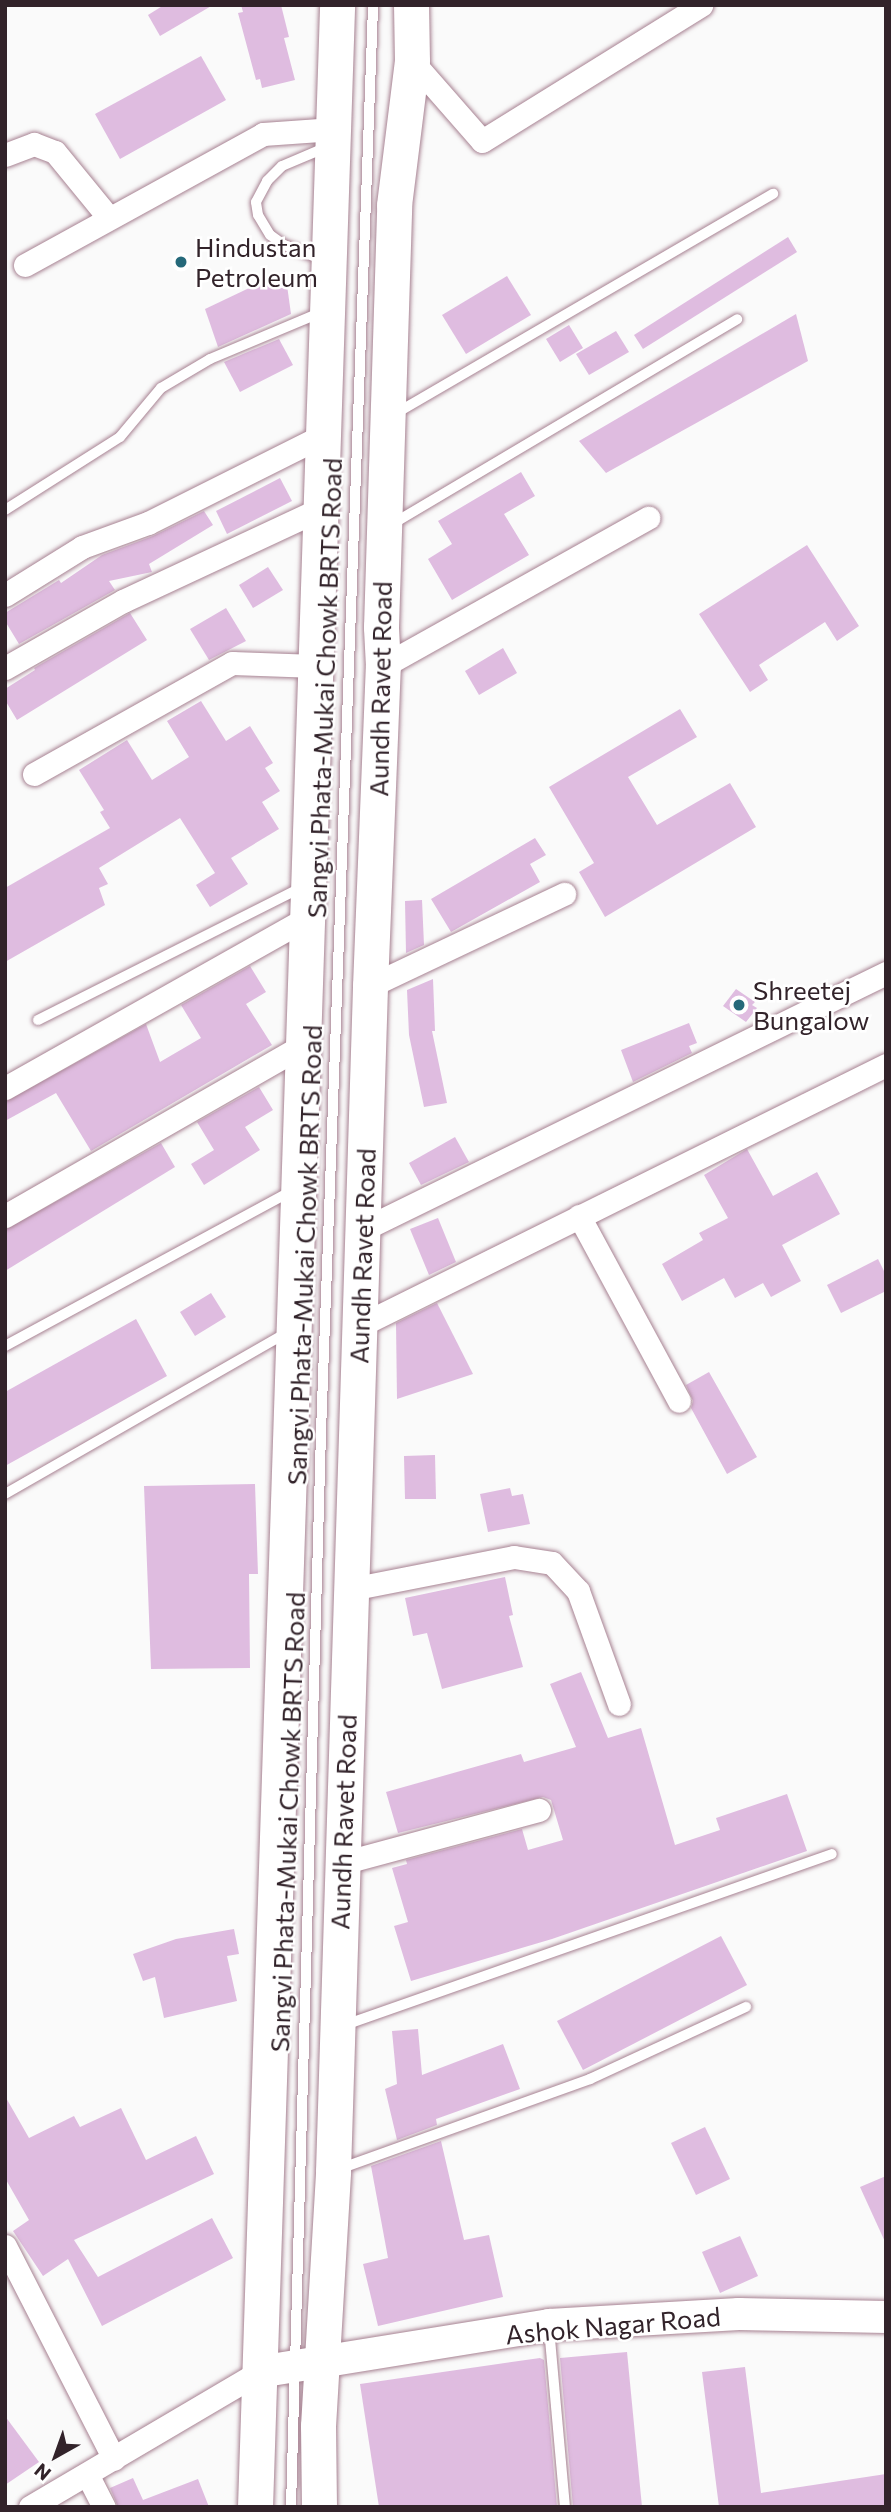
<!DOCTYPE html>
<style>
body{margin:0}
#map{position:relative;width:891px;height:2512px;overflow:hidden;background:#fafafa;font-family:Commissioner,sans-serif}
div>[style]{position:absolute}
.building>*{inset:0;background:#dfbce0}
.roads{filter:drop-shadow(0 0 2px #a78292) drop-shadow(0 0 2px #a78292)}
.lane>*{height:10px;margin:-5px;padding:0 5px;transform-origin:5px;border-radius:5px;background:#fff}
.street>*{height:23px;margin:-11.5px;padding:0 11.5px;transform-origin:11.5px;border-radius:11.5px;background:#fff}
.secondary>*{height:32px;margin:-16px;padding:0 16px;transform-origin:16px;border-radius:16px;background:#fff}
.primary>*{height:35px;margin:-17.5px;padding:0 17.5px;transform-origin:17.5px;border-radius:17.5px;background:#fff}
.dots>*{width:19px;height:19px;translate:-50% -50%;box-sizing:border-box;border:4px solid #fff;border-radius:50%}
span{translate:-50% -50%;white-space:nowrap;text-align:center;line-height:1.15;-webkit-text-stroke:5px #fff;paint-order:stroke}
.poi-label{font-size:26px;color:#32232a}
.left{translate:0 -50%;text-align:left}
.street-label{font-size:26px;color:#32232a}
.frame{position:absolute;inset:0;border:7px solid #32232a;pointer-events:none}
.north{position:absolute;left:21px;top:2421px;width:70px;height:70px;-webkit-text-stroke:5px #fff;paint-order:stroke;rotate:220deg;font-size:19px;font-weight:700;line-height:28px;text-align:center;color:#32232a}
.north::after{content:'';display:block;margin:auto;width:24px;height:32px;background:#32232a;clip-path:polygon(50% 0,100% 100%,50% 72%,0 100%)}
</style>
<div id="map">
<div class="building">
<i style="clip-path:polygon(164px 5px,213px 5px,160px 36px,148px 15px)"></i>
<i style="clip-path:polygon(241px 5px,281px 5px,289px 37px,284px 38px,295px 80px,262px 88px,260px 79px,256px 80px,238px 13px,243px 12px)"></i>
<i style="clip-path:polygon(201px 56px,226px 100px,120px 159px,95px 114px)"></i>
<i style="clip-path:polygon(788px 237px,797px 252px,643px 349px,634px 335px)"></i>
<i style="clip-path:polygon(285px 271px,291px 314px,218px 347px,205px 309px)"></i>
<i style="clip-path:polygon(507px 276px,531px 315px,466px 354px,442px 315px)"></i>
<i style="clip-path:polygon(796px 314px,808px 361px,606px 473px,579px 441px)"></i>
<i style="clip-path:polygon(569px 325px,583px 348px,560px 362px,546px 339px)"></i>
<i style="clip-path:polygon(616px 331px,629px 352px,589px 375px,576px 354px)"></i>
<i style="clip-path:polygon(279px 339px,293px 365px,240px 392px,224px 362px)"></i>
<i style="clip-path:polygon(521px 472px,535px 496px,504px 514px,529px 555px,452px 600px,428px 559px,452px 544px,438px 521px)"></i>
<i style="clip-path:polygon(280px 478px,292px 501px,227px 534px,216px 511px)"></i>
<i style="clip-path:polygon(204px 511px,213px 525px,149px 564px,152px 572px,109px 581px,115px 590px,19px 644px,5px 621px,5px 613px,59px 580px,61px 583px,102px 555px,153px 536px)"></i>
<i style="clip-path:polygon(807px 545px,859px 626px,837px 641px,825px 622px,759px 665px,768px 680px,750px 692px,699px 614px)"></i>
<i style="clip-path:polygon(268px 567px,283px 590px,253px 608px,239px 585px)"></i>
<i style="clip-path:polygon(226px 608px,246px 641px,209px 660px,190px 629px)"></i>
<i style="clip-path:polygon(130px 613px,147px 640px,17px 720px,5px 700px,5px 689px,35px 670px,34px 668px)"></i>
<i style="clip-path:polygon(503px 648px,517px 673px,479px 695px,465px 671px)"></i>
<i style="clip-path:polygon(201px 701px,226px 741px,250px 726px,273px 763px,265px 768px,280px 791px,262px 802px,279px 829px,231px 858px,248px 884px,210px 907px,196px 885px,215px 873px,180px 818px,99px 868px,108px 884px,99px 888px,105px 905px,5px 962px,5px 888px,110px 828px,100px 812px,104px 810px,79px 770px,127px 740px,152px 780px,189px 757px,167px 721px)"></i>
<i style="clip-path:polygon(680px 709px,697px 737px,628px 777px,657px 825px,730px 783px,756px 827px,605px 917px,579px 872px,594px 863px,549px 787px)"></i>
<i style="clip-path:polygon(535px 838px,546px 855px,530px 864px,540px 882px,451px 932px,431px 899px)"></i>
<i style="clip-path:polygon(422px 900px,424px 945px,406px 953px,405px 901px)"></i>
<i style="clip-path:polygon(250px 966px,266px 992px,246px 1004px,272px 1045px,91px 1151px,56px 1093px,5px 1121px,5px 1102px,146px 1024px,160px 1062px,201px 1038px,181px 1005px)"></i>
<i style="clip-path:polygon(433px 979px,435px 1031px,432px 1031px,447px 1103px,424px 1107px,409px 1035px,407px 990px)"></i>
<i style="clip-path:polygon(736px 989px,755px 1002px,752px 1005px,757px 1008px,746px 1022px,723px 1006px)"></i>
<i style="clip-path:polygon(689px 1023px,697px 1043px,689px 1046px,692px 1053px,633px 1082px,621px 1050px)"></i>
<i style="clip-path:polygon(259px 1087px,273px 1110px,245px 1127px,260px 1150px,204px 1185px,191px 1164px,214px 1150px,197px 1122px)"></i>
<i style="clip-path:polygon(455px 1137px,469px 1162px,421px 1185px,409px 1163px)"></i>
<i style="clip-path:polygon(161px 1143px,175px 1167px,5px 1271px,5px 1230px)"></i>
<i style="clip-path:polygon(747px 1149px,773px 1196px,817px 1172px,840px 1214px,782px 1245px,801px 1281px,771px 1297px,763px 1283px,735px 1298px,724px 1278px,682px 1301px,662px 1264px,703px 1240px,699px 1233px,728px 1218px,704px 1175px)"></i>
<i style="clip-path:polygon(438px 1218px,456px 1262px,429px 1275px,410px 1229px)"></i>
<i style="clip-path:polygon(878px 1259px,886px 1275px,886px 1291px,841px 1313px,827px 1285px)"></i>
<i style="clip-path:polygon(211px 1293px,226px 1317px,195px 1336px,180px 1312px)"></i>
<i style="clip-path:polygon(437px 1303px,473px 1374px,397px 1399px,396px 1323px)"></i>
<i style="clip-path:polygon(136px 1319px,167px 1376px,5px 1466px,5px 1392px)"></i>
<i style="clip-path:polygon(709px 1372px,757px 1457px,727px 1474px,691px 1408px,693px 1401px,686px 1385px)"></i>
<i style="clip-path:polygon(435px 1455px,436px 1499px,405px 1499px,404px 1456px)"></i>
<i style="clip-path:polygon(255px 1484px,258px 1574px,249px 1574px,250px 1668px,151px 1669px,144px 1486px)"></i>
<i style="clip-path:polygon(510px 1488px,512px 1496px,523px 1494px,530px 1524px,488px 1532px,480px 1494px)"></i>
<i style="clip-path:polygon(505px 1577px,513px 1615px,509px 1616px,523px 1667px,442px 1689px,427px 1633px,413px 1636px,405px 1598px)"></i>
<i style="clip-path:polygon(581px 1672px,608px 1738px,641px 1728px,675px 1845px,720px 1830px,716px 1818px,787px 1794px,807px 1851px,552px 1939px,411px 1981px,394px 1926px,408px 1922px,392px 1868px,407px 1864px,406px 1860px,522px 1829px,528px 1850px,563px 1840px,551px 1800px,543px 1797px,398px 1833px,386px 1792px,521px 1754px,524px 1762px,576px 1747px,550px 1684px)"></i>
<i style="clip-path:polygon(234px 1929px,239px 1954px,227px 1956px,237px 2001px,164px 2018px,155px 1977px,143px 1981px,133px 1954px,176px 1939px)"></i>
<i style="clip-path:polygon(721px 1936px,747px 1985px,583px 2070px,557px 2021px)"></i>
<i style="clip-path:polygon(418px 2029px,422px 2075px,503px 2044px,520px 2089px,436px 2119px,437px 2125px,397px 2140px,385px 2089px,397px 2084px,392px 2031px)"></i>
<i style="clip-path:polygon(5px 2096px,29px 2138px,74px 2116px,80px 2127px,121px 2108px,146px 2160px,196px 2136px,214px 2174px,74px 2240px,98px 2277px,212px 2218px,233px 2258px,102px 2326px,68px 2259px,43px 2276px,13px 2231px,29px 2220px,5px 2178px)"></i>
<i style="clip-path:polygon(705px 2127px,730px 2179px,696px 2195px,671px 2143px)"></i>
<i style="clip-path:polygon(441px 2141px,464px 2240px,489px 2235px,503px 2297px,378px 2326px,363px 2264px,388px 2258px,371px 2166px)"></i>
<i style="clip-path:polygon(886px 2176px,886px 2244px,860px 2187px)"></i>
<i style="clip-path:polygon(740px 2236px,758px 2276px,720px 2293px,702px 2252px)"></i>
<i style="clip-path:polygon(627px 2352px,642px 2507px,573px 2507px,560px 2358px)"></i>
<i style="clip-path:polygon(540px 2358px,544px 2360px,557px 2507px,379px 2507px,360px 2384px)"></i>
<i style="clip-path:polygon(745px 2367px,761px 2493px,886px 2474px,886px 2507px,719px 2507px,702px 2372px)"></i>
<i style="clip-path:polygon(5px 2416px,39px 2462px,5px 2485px)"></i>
<i style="clip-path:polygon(133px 2478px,143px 2500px,198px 2479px,209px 2507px,118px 2507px,110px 2488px)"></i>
</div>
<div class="roads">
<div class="lane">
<i style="left:324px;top:260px;width:43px;rotate:-159.4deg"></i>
<i style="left:284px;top:245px;width:17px;rotate:-144deg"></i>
<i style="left:270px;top:235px;width:23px;rotate:-121deg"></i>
<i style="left:258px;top:215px;width:13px;rotate:-99deg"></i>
<i style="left:256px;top:202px;width:24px;rotate:-62deg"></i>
<i style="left:267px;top:181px;width:21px;rotate:-45deg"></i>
<i style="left:282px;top:166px;width:49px;rotate:-22.9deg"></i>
<i style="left:393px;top:415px;width:440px;rotate:-30.2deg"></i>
<i style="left:5px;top:510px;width:136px;rotate:-32.4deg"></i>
<i style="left:120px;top:437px;width:64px;rotate:-50.1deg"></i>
<i style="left:161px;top:388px;width:57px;rotate:-30.6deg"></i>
<i style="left:210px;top:359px;width:121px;rotate:-22.8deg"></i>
<i style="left:389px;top:526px;width:405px;rotate:-30.7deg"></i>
<i style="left:38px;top:1020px;width:294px;rotate:-26.7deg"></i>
<i style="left:5px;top:1346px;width:326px;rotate:-28.4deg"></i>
<i style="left:5px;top:1494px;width:324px;rotate:-29.8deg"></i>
<i style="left:342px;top:2026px;width:519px;rotate:-19.34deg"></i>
<i style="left:339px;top:2169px;width:267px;rotate:-19.7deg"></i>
<i style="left:590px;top:2079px;width:172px;rotate:-24.8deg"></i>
<i style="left:549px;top:2328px;width:180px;rotate:84.9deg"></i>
<i style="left:291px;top:2507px;width:1075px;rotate:-88.4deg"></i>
<i style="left:321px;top:1432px;width:1428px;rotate:-87.91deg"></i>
</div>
<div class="street">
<i style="left:412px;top:61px;width:106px;rotate:48.8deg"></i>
<i style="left:482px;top:141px;width:258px;rotate:-31.8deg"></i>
<i style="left:5px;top:155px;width:31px;rotate:-21deg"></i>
<i style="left:34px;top:144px;width:22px;rotate:21deg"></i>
<i style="left:55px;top:152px;width:85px;rotate:50.7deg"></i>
<i style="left:25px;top:265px;width:272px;rotate:-28.8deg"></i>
<i style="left:263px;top:134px;width:71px;rotate:-4deg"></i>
<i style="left:5px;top:595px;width:91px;rotate:-31.9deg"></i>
<i style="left:82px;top:547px;width:70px;rotate:-20deg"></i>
<i style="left:148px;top:523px;width:197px;rotate:-26.6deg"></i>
<i style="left:383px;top:666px;width:304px;rotate:-29.2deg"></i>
<i style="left:5px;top:668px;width:136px;rotate:-29.6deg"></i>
<i style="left:123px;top:601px;width:220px;rotate:-25deg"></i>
<i style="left:34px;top:774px;width:227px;rotate:-29.3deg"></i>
<i style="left:232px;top:663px;width:84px;rotate:2deg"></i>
<i style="left:370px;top:986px;width:215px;rotate:-25.4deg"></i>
<i style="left:5px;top:1088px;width:348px;rotate:-29.4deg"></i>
<i style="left:5px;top:1216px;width:344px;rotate:-29.8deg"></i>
<i style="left:579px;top:1216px;width:210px;rotate:61.6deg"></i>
<i style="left:362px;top:1230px;width:584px;rotate:-26.13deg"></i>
<i style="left:359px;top:1326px;width:588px;rotate:-26.35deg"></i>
<i style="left:351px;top:1589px;width:166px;rotate:-11.1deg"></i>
<i style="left:514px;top:1557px;width:38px;rotate:9deg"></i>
<i style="left:552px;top:1563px;width:38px;rotate:47deg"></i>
<i style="left:578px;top:1591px;width:120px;rotate:70.1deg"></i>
<i style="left:342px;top:1863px;width:204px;rotate:-15.1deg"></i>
<i style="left:5px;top:2246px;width:239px;rotate:62.9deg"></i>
<i style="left:87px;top:2474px;width:37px;rotate:63deg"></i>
<i style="left:30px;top:2507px;width:266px;rotate:-30.5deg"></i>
</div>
<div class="secondary">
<i style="left:259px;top:2372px;width:294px;rotate:-9.2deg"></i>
<i style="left:549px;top:2325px;width:190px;rotate:-3.3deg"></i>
<i style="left:739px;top:2314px;width:147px;rotate:1.2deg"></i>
</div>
<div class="primary">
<i style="left:255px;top:2507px;width:2503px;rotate:-88.12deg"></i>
<i style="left:319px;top:2507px;width:81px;rotate:-90.7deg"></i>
<i style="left:318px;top:2426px;width:255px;rotate:-86.6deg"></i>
<i style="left:333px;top:2171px;width:1186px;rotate:-88.21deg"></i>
<i style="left:370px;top:986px;width:320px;rotate:-87.7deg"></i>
<i style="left:383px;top:666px;width:39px;rotate:-93deg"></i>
<i style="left:381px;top:627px;width:422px;rotate:-88.2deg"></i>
<i style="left:394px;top:205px;width:145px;rotate:-82.9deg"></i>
<i style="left:412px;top:61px;width:56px;rotate:-91deg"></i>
</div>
</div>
<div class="dots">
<i style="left:181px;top:262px;background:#25697a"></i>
<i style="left:739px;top:1005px;background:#25697a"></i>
</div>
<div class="poi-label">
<span class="left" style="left:195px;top:262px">Hindustan<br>Petroleum</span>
<span class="left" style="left:753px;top:1005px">Shreetej<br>Bungalow</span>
</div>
<div class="street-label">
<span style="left:324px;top:688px;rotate:-88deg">Sangvi Phata-Mukai Chowk BRTS Road</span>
<span style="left:380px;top:689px;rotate:-89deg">Aundh Ravet Road</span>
<span style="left:304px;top:1255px;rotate:-88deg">Sangvi Phata-Mukai Chowk BRTS Road</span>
<span style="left:362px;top:1256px;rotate:-88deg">Aundh Ravet Road</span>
<span style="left:287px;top:1822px;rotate:-88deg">Sangvi Phata-Mukai Chowk BRTS Road</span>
<span style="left:343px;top:1822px;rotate:-88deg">Aundh Ravet Road</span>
<span style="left:613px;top:2325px;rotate:-5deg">Ashok Nagar Road</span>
</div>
<div class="frame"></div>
<div class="north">N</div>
</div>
